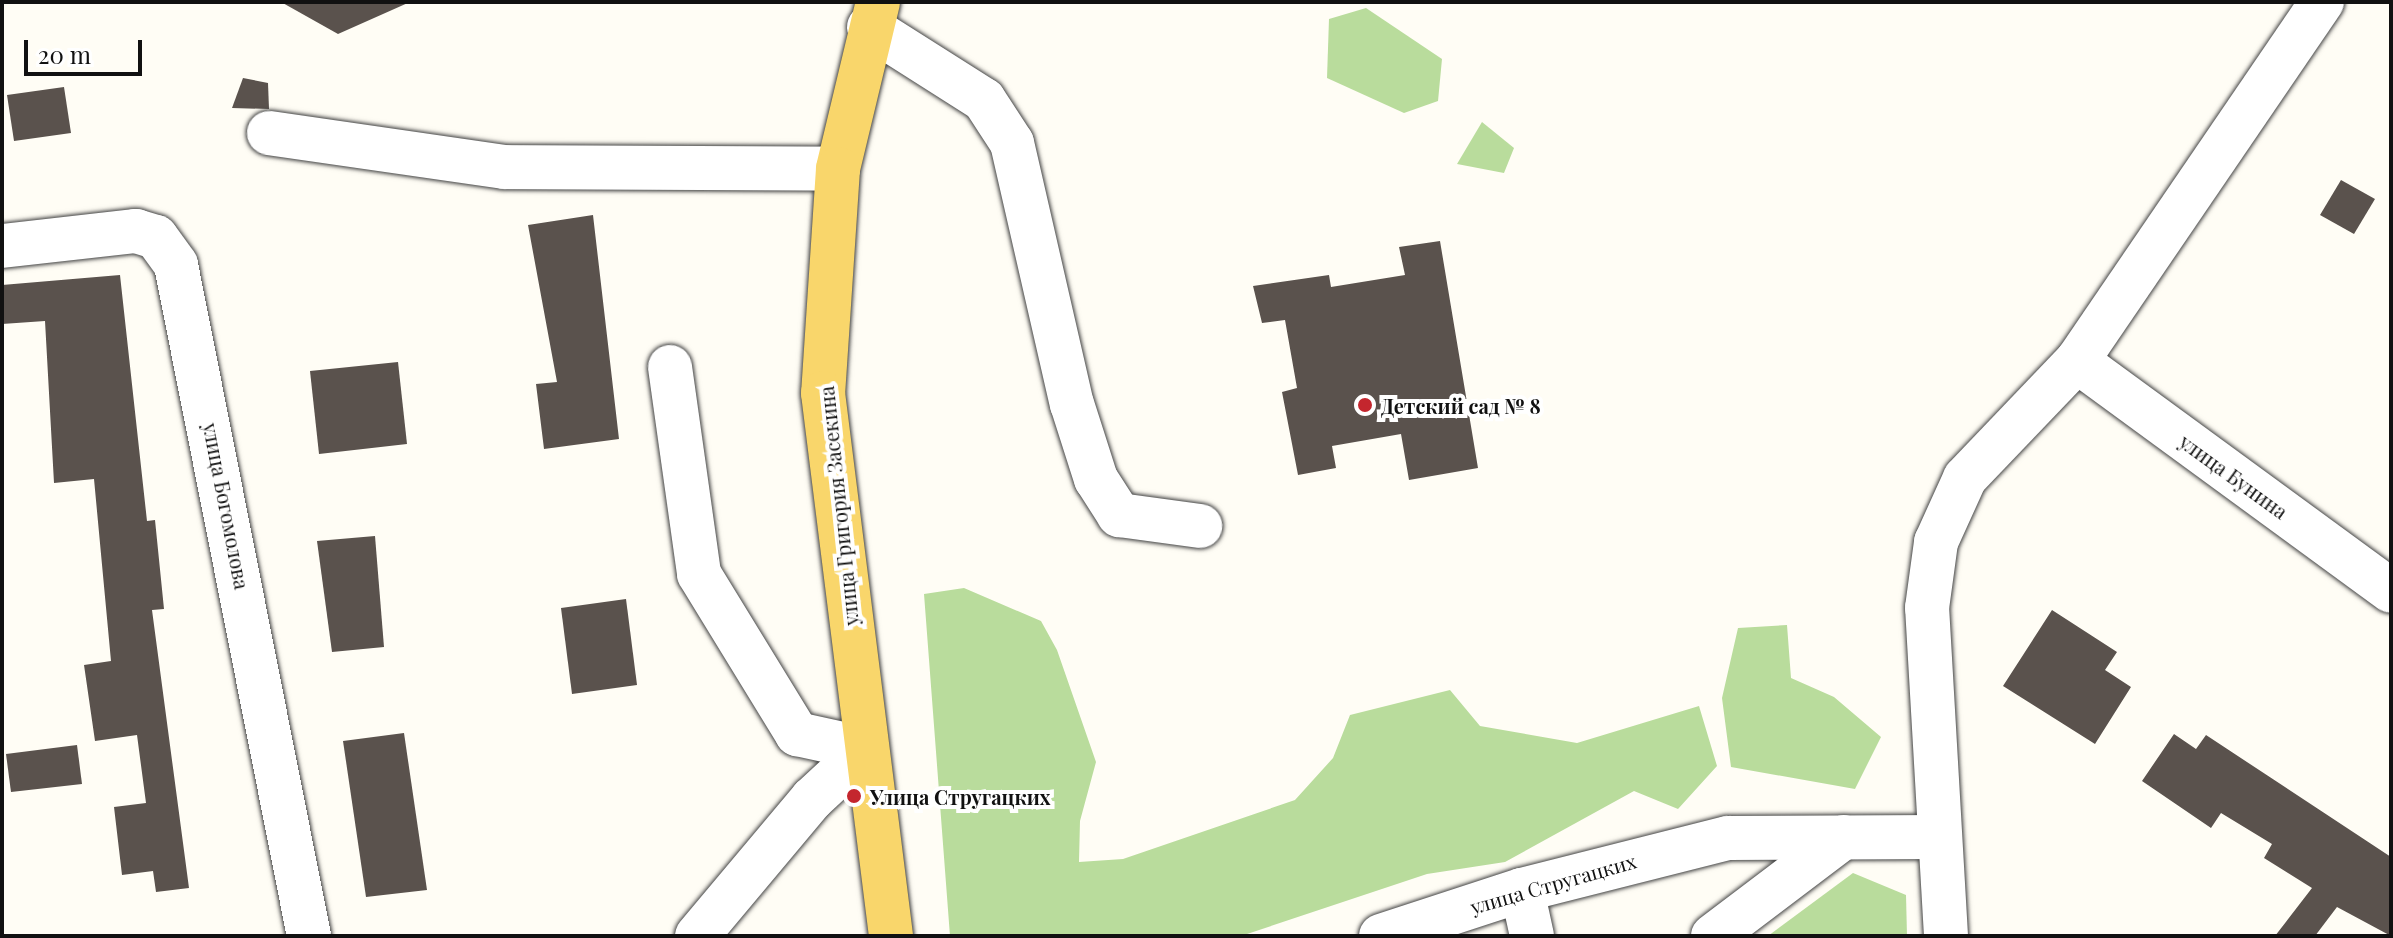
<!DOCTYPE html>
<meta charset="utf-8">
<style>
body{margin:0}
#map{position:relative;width:2393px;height:938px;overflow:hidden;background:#fffdf5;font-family:"Playfair Display",serif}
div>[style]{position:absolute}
.forest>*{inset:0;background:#b9dc9c}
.building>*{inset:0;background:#5a524d}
.roads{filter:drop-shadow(0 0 2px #444) drop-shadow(0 0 2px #444)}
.minor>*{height:44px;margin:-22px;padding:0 22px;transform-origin:22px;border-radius:22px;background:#fff}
.major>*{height:44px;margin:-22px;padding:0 22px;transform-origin:22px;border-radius:22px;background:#f9d66b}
.dots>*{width:22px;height:22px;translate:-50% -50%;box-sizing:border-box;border:4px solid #fff;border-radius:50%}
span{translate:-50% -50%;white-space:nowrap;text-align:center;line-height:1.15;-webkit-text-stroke:8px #fff;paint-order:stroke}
.poi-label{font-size:20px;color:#111;font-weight:700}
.left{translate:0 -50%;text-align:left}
.street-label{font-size:20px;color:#111}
.frame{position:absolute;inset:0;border:4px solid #111;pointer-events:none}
.scale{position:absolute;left:24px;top:40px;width:118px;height:36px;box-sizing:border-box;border:4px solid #111;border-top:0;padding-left:10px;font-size:24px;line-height:28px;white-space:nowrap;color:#111;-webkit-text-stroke:6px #fff;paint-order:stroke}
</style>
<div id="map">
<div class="forest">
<i style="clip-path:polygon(1366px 8px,1442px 59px,1438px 101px,1404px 113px,1327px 78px,1329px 19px)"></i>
<i style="clip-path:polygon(1482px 122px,1514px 148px,1504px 173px,1457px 164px)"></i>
<i style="clip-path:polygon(964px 588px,1041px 621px,1057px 650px,1096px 762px,1080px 821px,1079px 862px,1123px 859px,1295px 800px,1333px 758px,1350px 715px,1450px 690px,1480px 726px,1577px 743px,1699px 706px,1717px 766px,1678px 809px,1634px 791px,1505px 862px,1427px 874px,1241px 936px,950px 936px,924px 594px)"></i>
<i style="clip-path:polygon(1787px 625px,1791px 678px,1834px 697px,1881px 737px,1855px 789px,1731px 767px,1722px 698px,1738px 628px)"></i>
<i style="clip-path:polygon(1853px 873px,1906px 895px,1907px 936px,1768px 936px)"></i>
</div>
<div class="building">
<i style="clip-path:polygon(281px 2px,410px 2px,338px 34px)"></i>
<i style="clip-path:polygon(243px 78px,268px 83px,269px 109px,232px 108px)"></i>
<i style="clip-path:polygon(64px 87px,71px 133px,14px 141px,7px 95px)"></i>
<i style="clip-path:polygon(2341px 180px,2375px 199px,2354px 234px,2320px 215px)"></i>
<i style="clip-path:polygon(593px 215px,619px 439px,544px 449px,536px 384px,557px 382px,528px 225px)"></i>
<i style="clip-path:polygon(1440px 241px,1478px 468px,1409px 480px,1401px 434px,1332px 446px,1336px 468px,1298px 475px,1282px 392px,1297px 388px,1285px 320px,1262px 323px,1253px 286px,1329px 275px,1331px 287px,1405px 275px,1399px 247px)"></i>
<i style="clip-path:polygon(120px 275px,147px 521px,155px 520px,164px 609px,152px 610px,189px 888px,156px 892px,153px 871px,122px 875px,114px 807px,146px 803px,137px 735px,95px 741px,84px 665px,111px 661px,94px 479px,54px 483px,45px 321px,2px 324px,2px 285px)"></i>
<i style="clip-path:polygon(398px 362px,407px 444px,319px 454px,310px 371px)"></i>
<i style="clip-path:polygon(375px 536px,384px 647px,332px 652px,317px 541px)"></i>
<i style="clip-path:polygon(626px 599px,637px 685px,572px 694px,561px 608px)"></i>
<i style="clip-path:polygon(2052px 610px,2117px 652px,2105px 670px,2131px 687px,2095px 744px,2003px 686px)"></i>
<i style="clip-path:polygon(404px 733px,427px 890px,366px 897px,343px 741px)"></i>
<i style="clip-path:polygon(2174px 734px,2196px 749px,2206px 735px,2391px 857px,2391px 936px,2337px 907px,2315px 936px,2275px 936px,2312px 888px,2264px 858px,2272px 844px,2221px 813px,2211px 828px,2142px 781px)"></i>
<i style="clip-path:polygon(77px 745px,82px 784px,11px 792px,6px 754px)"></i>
</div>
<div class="roads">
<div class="minor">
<i style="left:869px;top:27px;width:136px;rotate:32.4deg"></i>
<i style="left:984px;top:100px;width:51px;rotate:56.9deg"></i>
<i style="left:1012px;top:143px;width:268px;rotate:77.1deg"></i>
<i style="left:1072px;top:404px;width:79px;rotate:72.3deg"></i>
<i style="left:1096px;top:479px;width:43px;rotate:57.4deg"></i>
<i style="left:1119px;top:515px;width:82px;rotate:7.7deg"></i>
<i style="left:269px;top:133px;width:237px;rotate:8.2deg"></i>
<i style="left:504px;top:167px;width:334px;rotate:0.3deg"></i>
<i style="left:2px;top:246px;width:135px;rotate:-6.4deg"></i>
<i style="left:136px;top:231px;width:21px;rotate:17deg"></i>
<i style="left:156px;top:237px;width:34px;rotate:54deg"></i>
<i style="left:176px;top:265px;width:684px;rotate:78.79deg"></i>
<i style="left:2077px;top:361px;width:389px;rotate:36.2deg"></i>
<i style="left:670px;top:367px;width:209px;rotate:82deg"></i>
<i style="left:699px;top:574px;width:188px;rotate:58.5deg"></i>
<i style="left:797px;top:734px;width:71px;rotate:12.3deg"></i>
<i style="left:1522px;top:890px;width:47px;rotate:77.7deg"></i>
<i style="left:697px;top:936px;width:179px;rotate:-50deg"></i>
<i style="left:812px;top:799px;width:74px;rotate:-42.8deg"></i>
<i style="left:1381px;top:936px;width:148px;rotate:-18.1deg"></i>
<i style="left:1522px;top:890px;width:212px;rotate:-14.2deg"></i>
<i style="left:1728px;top:838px;width:211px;rotate:-0.3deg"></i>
<i style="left:1713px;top:936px;width:164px;rotate:-37.1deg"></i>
<i style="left:1946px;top:936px;width:329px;rotate:-93.3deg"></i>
<i style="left:1927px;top:608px;width:67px;rotate:-82.2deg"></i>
<i style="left:1936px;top:542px;width:70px;rotate:-65.6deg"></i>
<i style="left:1965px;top:478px;width:162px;rotate:-46.3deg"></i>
<i style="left:2077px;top:361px;width:435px;rotate:-55.7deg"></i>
</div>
<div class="major">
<i style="left:878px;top:2px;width:172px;rotate:103.5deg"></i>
<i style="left:838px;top:169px;width:225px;rotate:93.8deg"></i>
<i style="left:823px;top:393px;width:547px;rotate:82.86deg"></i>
</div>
</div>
<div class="dots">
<i style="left:1365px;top:405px;background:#c4262e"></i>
<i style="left:854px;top:796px;background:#c4262e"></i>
</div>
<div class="poi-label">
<span class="left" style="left:1381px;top:405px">Детский сад № 8</span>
<span class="left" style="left:870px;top:796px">Улица Стругацких</span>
</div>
<div class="street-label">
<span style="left:2234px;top:476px;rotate:36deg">улица Бунина</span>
<span style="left:227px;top:506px;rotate:79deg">улица Богомолова</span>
<span style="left:838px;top:506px;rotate:-96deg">улица Григория Засекина</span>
<span style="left:1553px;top:883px;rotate:-16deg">улица Стругацких</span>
</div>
<div class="frame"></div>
<div class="scale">20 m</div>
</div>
